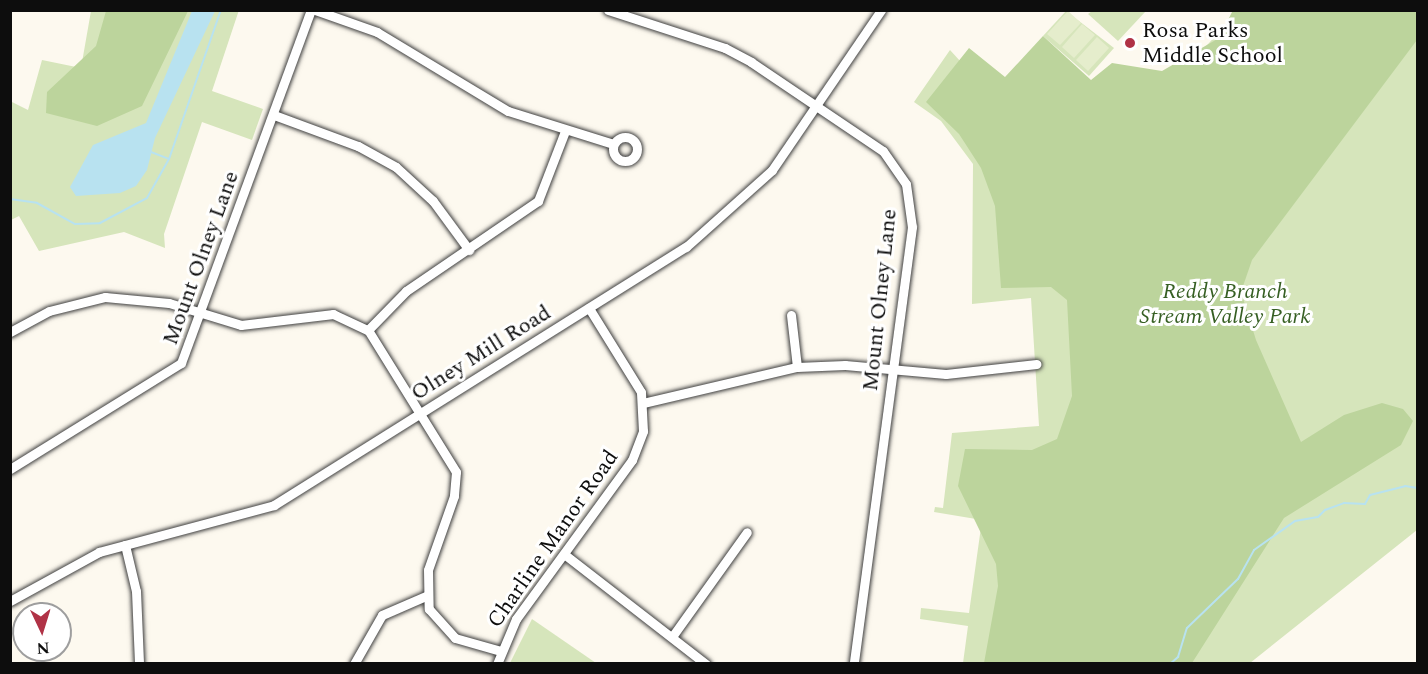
<!DOCTYPE html>
<style>
body{margin:0}
#map{position:relative;width:1428px;height:674px;overflow:hidden;background:#fdf9ef;font-family:Spectral,serif}
div>[style]{position:absolute}
.green>*{inset:0;background:#d6e5bb}
.forest>*{inset:0;background:#bcd49c}
.pitch>*{inset:0;background:#e5edcc}
.water>*{inset:0;background:#b8e2f0}
.stream>*{height:2px;margin:-1px;padding:0 1px;transform-origin:1px;border-radius:1px;background:#b8e2f0}
.roads{filter:drop-shadow(0 0 2px #404040) drop-shadow(0 0 2px #404040)}
.minor>*{height:9px;margin:-4.5px;padding:0 4.5px;transform-origin:4.5px;border-radius:4.5px;background:#fff}
.minor>.ring{margin:-4.5px;padding:0;box-sizing:content-box;background:none;border:9px solid #fff;border-radius:50%}
.dots>*{width:16px;height:16px;translate:-50% -50%;box-sizing:border-box;border:3px solid #fff;border-radius:50%}
span{translate:-50% -50%;white-space:nowrap;text-align:center;line-height:1.15;-webkit-text-stroke:6px #fff;paint-order:stroke}
.poi-label{font-size:22px;color:#0d0d0d}
.left{translate:0 -50%;text-align:left}
.street-label{font-size:22px;color:#0d0d0d}
.park-label{font-size:22px;color:#365f23;font-style:italic}
.frame{position:absolute;inset:0;border:12px solid #0d0d0d;pointer-events:none}
.north{position:absolute;left:12px;top:602px;width:60px;height:60px;box-sizing:border-box;background:#fff;border:2px solid #9e9e9e;border-radius:50%;rotate:176deg;font-size:16px;font-weight:700;line-height:24px;text-align:center;color:#0d0d0d}
.north::after{content:'';display:block;margin:auto;width:21px;height:27px;background:#b03246;clip-path:polygon(50% 0,100% 100%,50% 72%,0 100%)}
</style>
<div id="map">
<div class="green">
<i style="clip-path:polygon(239px 10px,212px 91px,263px 109px,252px 140px,202px 122px,164px 234px,165px 248px,124px 232px,39px 251px,19px 216px,11px 220px,10px 101px,28px 110px,42px 60px,81px 68px,91px 11px)"></i>
<i style="clip-path:polygon(1066px 11px,1114px 48px,1089px 76px,1043px 36px)"></i>
<i style="clip-path:polygon(1092px 11px,1146px 11px,1118px 41px,1088px 14px)"></i>
<i style="clip-path:polygon(1238px 11px,1417px 11px,1417px 530px,1250px 663px,963px 663px,968px 626px,920px 619px,921px 608px,969px 613px,982px 520px,934px 512px,935px 507px,943px 508px,952px 433px,1039px 426px,1031px 298px,972px 304px,973px 164px,941px 121px,914px 102px,950px 50px,1022px 129px,1122px 139px)"></i>
<i style="clip-path:polygon(532px 619px,596px 663px,510px 663px)"></i>
</div>
<div class="forest">
<i style="clip-path:polygon(1233px 10px,1417px 11px,1417px 40px,1252px 260px,1241px 292px,1256px 340px,1301px 442px,1344px 415px,1382px 403px,1403px 409px,1413px 421px,1401px 445px,1284px 518px,1192px 663px,984px 663px,998px 586px,996px 564px,958px 486px,965px 449px,1032px 450px,1057px 439px,1072px 396px,1067px 300px,1051px 287px,1001px 288px,995px 206px,981px 168px,959px 134px,926px 102px,969px 48px,1005px 77px,1043px 36px,1091px 80px,1112px 63px,1162px 71px,1219px 38px)"></i>
<i style="clip-path:polygon(106px 11px,188px 11px,142px 106px,97px 126px,46px 113px,47px 92px,96px 46px)"></i>
</div>
<div class="pitch">
<i style="clip-path:polygon(1068px 11px,1081px 23px,1060px 45px,1047px 34px)"></i>
<i style="clip-path:polygon(1082px 24px,1095px 35px,1074px 58px,1062px 47px)"></i>
<i style="clip-path:polygon(1097px 37px,1109px 48px,1088px 71px,1076px 60px)"></i>
</div>
<div class="water">
<i style="clip-path:polygon(192px 11px,215px 11px,155px 138px,147px 170px,136px 186px,120px 193px,76px 196px,70px 187px,93px 145px,146px 123px)"></i>
</div>
<div class="stream">
<i style="left:151px;top:152px;width:19px;rotate:21deg"></i>
<i style="left:10px;top:199px;width:27px;rotate:8deg"></i>
<i style="left:37px;top:203px;width:43px;rotate:28.9deg"></i>
<i style="left:75px;top:224px;width:25px;rotate:-2deg"></i>
<i style="left:100px;top:223px;width:53px;rotate:-28deg"></i>
<i style="left:147px;top:198px;width:45px;rotate:-60.6deg"></i>
<i style="left:169px;top:159px;width:158px;rotate:-70.8deg"></i>
<i style="left:1170px;top:664px;width:11px;rotate:-41deg"></i>
<i style="left:1178px;top:657px;width:30px;rotate:-73deg"></i>
<i style="left:1187px;top:628px;width:71px;rotate:-43.9deg"></i>
<i style="left:1238px;top:579px;width:33px;rotate:-61deg"></i>
<i style="left:1254px;top:550px;width:50px;rotate:-35.3deg"></i>
<i style="left:1295px;top:521px;width:23px;rotate:-10deg"></i>
<i style="left:1318px;top:517px;width:10px;rotate:-45deg"></i>
<i style="left:1325px;top:510px;width:20px;rotate:-20deg"></i>
<i style="left:1344px;top:503px;width:21px;rotate:3deg"></i>
<i style="left:1365px;top:504px;width:10px;rotate:-61deg"></i>
<i style="left:1370px;top:495px;width:36px;rotate:-14deg"></i>
<i style="left:1405px;top:486px;width:13px;rotate:9deg"></i>
</div>
<div class="roads">
<div class="minor">
<i style="left:315px;top:10px;width:66px;rotate:19.5deg"></i>
<i style="left:377px;top:32px;width:153px;rotate:31.1deg"></i>
<i style="left:508px;top:111px;width:110px;rotate:17.4deg"></i>
<i style="left:608px;top:10px;width:123px;rotate:18deg"></i>
<i style="left:725px;top:48px;width:30px;rotate:28deg"></i>
<i style="left:751px;top:62px;width:159px;rotate:34deg"></i>
<i style="left:883px;top:151px;width:40px;rotate:55.1deg"></i>
<i style="left:906px;top:184px;width:43px;rotate:82.1deg"></i>
<i style="left:912px;top:227px;width:441px;rotate:97.6deg"></i>
<i style="left:274px;top:115px;width:90px;rotate:20.3deg"></i>
<i style="left:358px;top:146px;width:43px;rotate:28.9deg"></i>
<i style="left:396px;top:167px;width:50px;rotate:42.6deg"></i>
<i style="left:433px;top:201px;width:61px;rotate:53.7deg"></i>
<i class="ring" style="left:613px;top:137px;width:15px;height:15px"></i>
<i style="left:791px;top:315px;width:52px;rotate:83.4deg"></i>
<i style="left:368px;top:330px;width:54px;rotate:-45.7deg"></i>
<i style="left:406px;top:291px;width:160px;rotate:-34.3deg"></i>
<i style="left:538px;top:201px;width:75px;rotate:-68.9deg"></i>
<i style="left:10px;top:332px;width:44px;rotate:-28.3deg"></i>
<i style="left:49px;top:311px;width:58px;rotate:-14deg"></i>
<i style="left:105px;top:297px;width:64px;rotate:5.4deg"></i>
<i style="left:169px;top:303px;width:75px;rotate:17deg"></i>
<i style="left:241px;top:325px;width:93px;rotate:-6.8deg"></i>
<i style="left:333px;top:314px;width:38px;rotate:25deg"></i>
<i style="left:368px;top:330px;width:167px;rotate:58.2deg"></i>
<i style="left:456px;top:472px;width:24px;rotate:95deg"></i>
<i style="left:454px;top:496px;width:78px;rotate:109.4deg"></i>
<i style="left:428px;top:570px;width:39px;rotate:89deg"></i>
<i style="left:429px;top:609px;width:39px;rotate:48deg"></i>
<i style="left:455px;top:638px;width:48px;rotate:15.8deg"></i>
<i style="left:643px;top:403px;width:158px;rotate:-13.2deg"></i>
<i style="left:797px;top:367px;width:48px;rotate:-2.4deg"></i>
<i style="left:845px;top:365px;width:101px;rotate:5.1deg"></i>
<i style="left:946px;top:374px;width:91px;rotate:-6.3deg"></i>
<i style="left:10px;top:469px;width:201px;rotate:-31.8deg"></i>
<i style="left:181px;top:363px;width:376px;rotate:-69.8deg"></i>
<i style="left:125px;top:545px;width:47px;rotate:76.6deg"></i>
<i style="left:136px;top:591px;width:73px;rotate:87.6deg"></i>
<i style="left:564px;top:554px;width:180px;rotate:37.8deg"></i>
<i style="left:10px;top:601px;width:102px;rotate:-28.8deg"></i>
<i style="left:99px;top:552px;width:181px;rotate:-15deg"></i>
<i style="left:274px;top:505px;width:486px;rotate:-32.1deg"></i>
<i style="left:686px;top:247px;width:115px;rotate:-41.8deg"></i>
<i style="left:772px;top:170px;width:194px;rotate:-55.7deg"></i>
<i style="left:674px;top:634px;width:125px;rotate:-54.4deg"></i>
<i style="left:354px;top:664px;width:56px;rotate:-60.3deg"></i>
<i style="left:382px;top:615px;width:48px;rotate:-23.4deg"></i>
<i style="left:497px;top:664px;width:49px;rotate:-67.1deg"></i>
<i style="left:516px;top:619px;width:197px;rotate:-53.9deg"></i>
<i style="left:632px;top:460px;width:31px;rotate:-69deg"></i>
<i style="left:643px;top:431px;width:39px;rotate:-93deg"></i>
<i style="left:641px;top:392px;width:99px;rotate:-121.8deg"></i>
</div>
</div>
<div class="dots">
<i style="left:1130px;top:43px;background:#b03246"></i>
</div>
<div class="poi-label">
<span class="left" style="left:1142px;top:43px">Rosa Parks<br>Middle School</span>
</div>
<div class="street-label">
<span style="left:201px;top:258px;rotate:-70deg">Mount Olney Lane</span>
<span style="left:880px;top:300px;rotate:-84deg">Mount Olney Lane</span>
<span style="left:481px;top:353px;rotate:-32deg">Olney Mill Road</span>
<span style="left:553px;top:539px;rotate:-55deg">Charline Manor Road</span>
</div>
<div class="park-label">
<span style="left:1225px;top:304px">Reddy Branch<br>Stream Valley Park</span>
</div>
<div class="frame"></div>
<div class="north">N</div>
</div>
